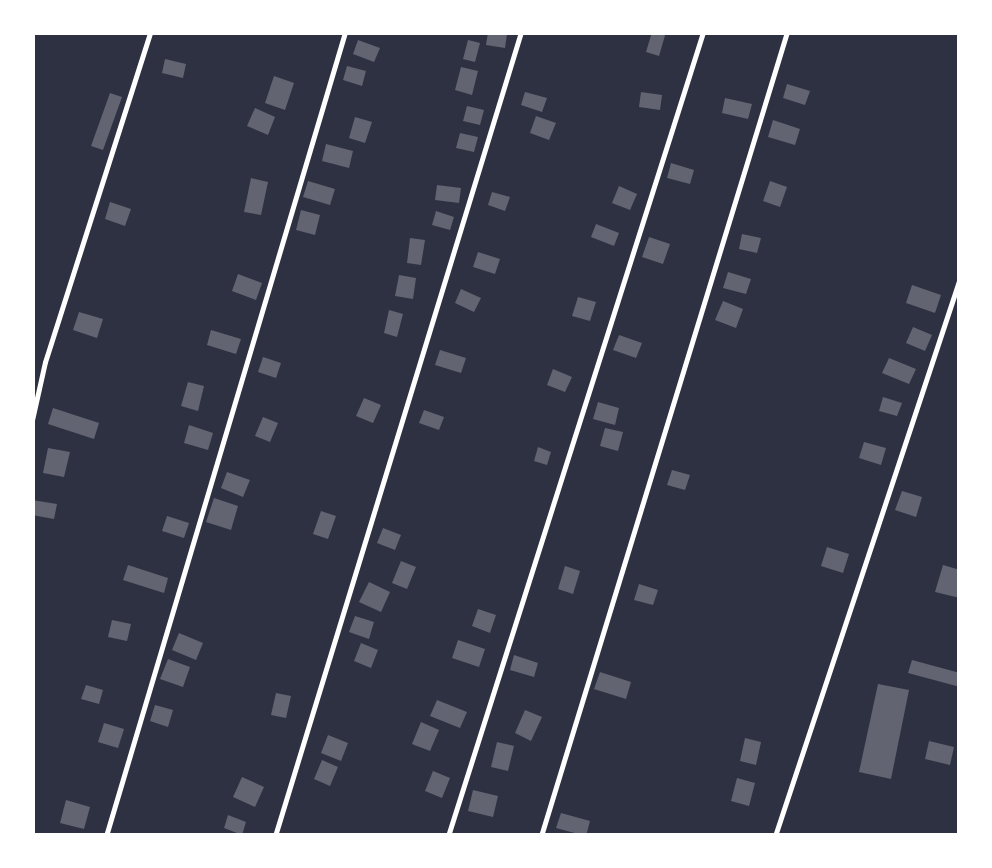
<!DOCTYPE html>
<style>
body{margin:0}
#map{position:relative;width:992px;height:868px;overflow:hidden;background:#2d3142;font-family:Lato,sans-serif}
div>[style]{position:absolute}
.building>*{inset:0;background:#626471}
.minor>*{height:5px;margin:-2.5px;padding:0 2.5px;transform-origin:2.5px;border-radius:2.5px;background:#fff}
span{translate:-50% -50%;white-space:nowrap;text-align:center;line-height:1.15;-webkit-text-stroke:10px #fff;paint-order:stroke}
.frame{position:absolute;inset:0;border:35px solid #fff;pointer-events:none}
</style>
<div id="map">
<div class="building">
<i style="clip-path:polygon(488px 32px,507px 34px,505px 48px,486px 45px)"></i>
<i style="clip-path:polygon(652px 32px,666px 32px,659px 56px,646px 52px)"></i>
<i style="clip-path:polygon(358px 40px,380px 48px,374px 62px,353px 54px)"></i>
<i style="clip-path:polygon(468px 40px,480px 43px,475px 62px,463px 59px)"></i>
<i style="clip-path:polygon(165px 59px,186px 64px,183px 78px,162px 73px)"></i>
<i style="clip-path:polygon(347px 66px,366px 71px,362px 86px,343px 80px)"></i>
<i style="clip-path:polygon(461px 67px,478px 71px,472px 95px,455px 90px)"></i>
<i style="clip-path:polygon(274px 76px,294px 83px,285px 110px,265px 103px)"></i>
<i style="clip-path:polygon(787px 84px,810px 91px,805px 105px,783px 98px)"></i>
<i style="clip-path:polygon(525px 92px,547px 98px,542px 112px,521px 105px)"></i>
<i style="clip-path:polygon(641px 92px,662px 95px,660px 110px,639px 107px)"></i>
<i style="clip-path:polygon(110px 93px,122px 97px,103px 150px,91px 146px)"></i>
<i style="clip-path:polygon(725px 98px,752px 104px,748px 119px,722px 113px)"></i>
<i style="clip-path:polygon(467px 106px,484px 110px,480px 125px,463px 121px)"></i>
<i style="clip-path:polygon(255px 108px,275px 117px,268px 135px,247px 126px)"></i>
<i style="clip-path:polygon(536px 116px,556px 123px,549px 140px,530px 133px)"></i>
<i style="clip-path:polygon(355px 117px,372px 122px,365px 143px,349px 138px)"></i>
<i style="clip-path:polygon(773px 120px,800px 129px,795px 145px,768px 137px)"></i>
<i style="clip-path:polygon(460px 133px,478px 137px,474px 152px,456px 148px)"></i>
<i style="clip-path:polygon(326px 144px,353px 151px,349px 168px,322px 161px)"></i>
<i style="clip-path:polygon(671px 163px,694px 170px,690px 184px,667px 178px)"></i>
<i style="clip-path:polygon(251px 178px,268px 182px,261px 215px,244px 212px)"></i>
<i style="clip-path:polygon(308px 181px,335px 189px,330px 205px,303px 197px)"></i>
<i style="clip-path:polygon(770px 181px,787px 187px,780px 207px,763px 201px)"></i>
<i style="clip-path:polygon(437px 185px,461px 188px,459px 203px,435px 200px)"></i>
<i style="clip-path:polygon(619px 186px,637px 194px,630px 210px,612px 203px)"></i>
<i style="clip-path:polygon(492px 192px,510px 197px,505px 211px,488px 205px)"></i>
<i style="clip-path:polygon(110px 202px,131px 209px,125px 226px,105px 219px)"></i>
<i style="clip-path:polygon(301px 210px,320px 215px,315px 235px,296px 230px)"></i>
<i style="clip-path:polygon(436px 211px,454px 217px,450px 230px,432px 225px)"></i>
<i style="clip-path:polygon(596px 224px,619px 233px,614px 246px,591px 237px)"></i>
<i style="clip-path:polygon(742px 234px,761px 238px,757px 253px,739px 249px)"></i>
<i style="clip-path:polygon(649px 237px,670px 244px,663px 264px,642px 257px)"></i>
<i style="clip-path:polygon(410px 238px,425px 240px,421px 265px,407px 263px)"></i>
<i style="clip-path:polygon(478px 252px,500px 259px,495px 274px,473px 267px)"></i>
<i style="clip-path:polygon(728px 272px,751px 279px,746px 294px,723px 288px)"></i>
<i style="clip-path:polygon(238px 274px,262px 283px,256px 300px,232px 291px)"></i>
<i style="clip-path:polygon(399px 275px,416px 278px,413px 299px,395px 296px)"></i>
<i style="clip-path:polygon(912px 285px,941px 295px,935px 313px,906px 303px)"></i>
<i style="clip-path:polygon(461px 289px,481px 298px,474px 312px,455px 303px)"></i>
<i style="clip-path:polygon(578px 297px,596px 302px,590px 321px,572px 316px)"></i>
<i style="clip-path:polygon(723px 301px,743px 309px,736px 328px,715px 320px)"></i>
<i style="clip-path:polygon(389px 310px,403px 314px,397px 337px,384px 333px)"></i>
<i style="clip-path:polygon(79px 312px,103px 319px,97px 338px,73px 330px)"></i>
<i style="clip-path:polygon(913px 327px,932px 335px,925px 351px,906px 343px)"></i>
<i style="clip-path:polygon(211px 330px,241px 339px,236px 354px,207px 345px)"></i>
<i style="clip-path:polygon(619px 335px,642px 343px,636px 358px,613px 350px)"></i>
<i style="clip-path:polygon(440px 350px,466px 358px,461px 373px,435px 365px)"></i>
<i style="clip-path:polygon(263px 357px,281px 363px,276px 378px,258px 372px)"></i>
<i style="clip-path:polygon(889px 358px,916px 369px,909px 384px,882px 373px)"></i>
<i style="clip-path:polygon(553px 369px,572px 377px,565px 392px,547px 385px)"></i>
<i style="clip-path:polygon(188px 382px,204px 386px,198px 411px,181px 406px)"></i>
<i style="clip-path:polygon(883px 397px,902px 403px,897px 416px,879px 411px)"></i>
<i style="clip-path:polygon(364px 398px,381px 405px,373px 423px,356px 416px)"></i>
<i style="clip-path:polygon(598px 402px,619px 408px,615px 425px,593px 419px)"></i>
<i style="clip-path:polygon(53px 408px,99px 423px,94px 439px,48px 424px)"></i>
<i style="clip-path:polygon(424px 410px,444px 417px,439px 430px,419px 423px)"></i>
<i style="clip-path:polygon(263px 417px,278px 423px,270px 442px,255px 436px)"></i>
<i style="clip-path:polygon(189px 425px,213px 433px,208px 450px,184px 443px)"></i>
<i style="clip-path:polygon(605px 428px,623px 432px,618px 451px,600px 446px)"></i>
<i style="clip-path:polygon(864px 442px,886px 448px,881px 465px,859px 458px)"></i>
<i style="clip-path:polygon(538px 447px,551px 452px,547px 465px,534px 461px)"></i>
<i style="clip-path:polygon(48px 448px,70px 452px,64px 477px,43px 473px)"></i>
<i style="clip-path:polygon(672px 470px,690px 475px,685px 490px,667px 485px)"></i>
<i style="clip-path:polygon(227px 472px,250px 480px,243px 497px,221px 488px)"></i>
<i style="clip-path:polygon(902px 491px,922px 497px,916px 517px,895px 510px)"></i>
<i style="clip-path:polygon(214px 498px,238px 506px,231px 530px,206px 522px)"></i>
<i style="clip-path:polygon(32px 500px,57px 504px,54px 519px,32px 515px)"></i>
<i style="clip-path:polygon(321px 511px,336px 516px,328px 539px,313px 534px)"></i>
<i style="clip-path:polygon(167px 516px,189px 523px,184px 538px,162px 531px)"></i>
<i style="clip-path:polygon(383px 528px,401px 535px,395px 550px,377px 543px)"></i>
<i style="clip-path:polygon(827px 547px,849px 554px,843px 573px,821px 566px)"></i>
<i style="clip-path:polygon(401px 561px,416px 567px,407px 589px,392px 583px)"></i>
<i style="clip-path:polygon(128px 565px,168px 578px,164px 593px,123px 580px)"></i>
<i style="clip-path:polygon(943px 565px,960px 570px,960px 598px,935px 592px)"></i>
<i style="clip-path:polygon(565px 566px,580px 571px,573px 594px,558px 589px)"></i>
<i style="clip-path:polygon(369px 582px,390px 592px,381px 612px,359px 602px)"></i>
<i style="clip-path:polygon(639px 584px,658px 590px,653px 605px,634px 600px)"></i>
<i style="clip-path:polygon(478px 609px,496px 615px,490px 633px,472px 626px)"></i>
<i style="clip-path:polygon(355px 616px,374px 622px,369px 639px,349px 632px)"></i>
<i style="clip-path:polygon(112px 620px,131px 624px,127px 641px,108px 637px)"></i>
<i style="clip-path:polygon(179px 633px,203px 643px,196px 660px,172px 650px)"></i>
<i style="clip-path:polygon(458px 640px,485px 649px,479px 667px,452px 658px)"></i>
<i style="clip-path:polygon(361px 643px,378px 650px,371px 668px,354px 661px)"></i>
<i style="clip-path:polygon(514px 655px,538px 663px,534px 677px,510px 670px)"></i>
<i style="clip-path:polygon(168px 659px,190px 667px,183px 687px,160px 679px)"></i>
<i style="clip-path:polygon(912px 660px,960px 673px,960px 687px,908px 673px)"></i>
<i style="clip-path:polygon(600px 672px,631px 682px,626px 699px,594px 689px)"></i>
<i style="clip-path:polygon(878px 684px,909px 690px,891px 779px,859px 772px)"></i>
<i style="clip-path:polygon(86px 685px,103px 690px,99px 704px,81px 699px)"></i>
<i style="clip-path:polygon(276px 693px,291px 696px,286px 718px,271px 715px)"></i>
<i style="clip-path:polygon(437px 700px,467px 712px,460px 728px,430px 716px)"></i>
<i style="clip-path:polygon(155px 705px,173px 710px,168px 727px,150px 721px)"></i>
<i style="clip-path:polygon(525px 710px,542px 717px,531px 741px,515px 733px)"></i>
<i style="clip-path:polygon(421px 722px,439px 730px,430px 751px,412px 744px)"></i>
<i style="clip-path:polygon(104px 723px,124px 729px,118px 748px,98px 742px)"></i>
<i style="clip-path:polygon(328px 735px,348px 743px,341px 761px,321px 753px)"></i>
<i style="clip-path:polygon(745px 738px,761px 742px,756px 765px,740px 761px)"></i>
<i style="clip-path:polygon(929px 741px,954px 747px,950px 765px,925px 759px)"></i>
<i style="clip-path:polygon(497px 742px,514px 746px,508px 771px,491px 767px)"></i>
<i style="clip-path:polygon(322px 760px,338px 767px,330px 786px,314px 779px)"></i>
<i style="clip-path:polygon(433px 771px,450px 778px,442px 798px,425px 791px)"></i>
<i style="clip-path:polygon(242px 777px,264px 787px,255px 807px,233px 797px)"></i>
<i style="clip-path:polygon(737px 778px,755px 783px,749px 806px,731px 801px)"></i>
<i style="clip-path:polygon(473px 790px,498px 796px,493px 817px,468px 811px)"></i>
<i style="clip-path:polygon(66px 800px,90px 807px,84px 829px,60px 823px)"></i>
<i style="clip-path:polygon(561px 813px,590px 821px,586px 836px,556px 828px)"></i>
<i style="clip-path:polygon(228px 815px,246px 822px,242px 835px,224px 828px)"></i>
</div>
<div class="minor">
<i style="left:32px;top:420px;width:59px;rotate:-77.4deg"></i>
<i style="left:45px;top:362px;width:346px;rotate:-72.3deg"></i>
<i style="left:106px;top:836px;width:839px;rotate:-73.44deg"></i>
<i style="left:275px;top:836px;width:841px;rotate:-72.99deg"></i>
<i style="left:448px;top:836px;width:843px;rotate:-72.4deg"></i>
<i style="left:541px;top:836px;width:841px;rotate:-72.99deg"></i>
<i style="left:775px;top:836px;width:588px;rotate:-71.66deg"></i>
</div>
<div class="frame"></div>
</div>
